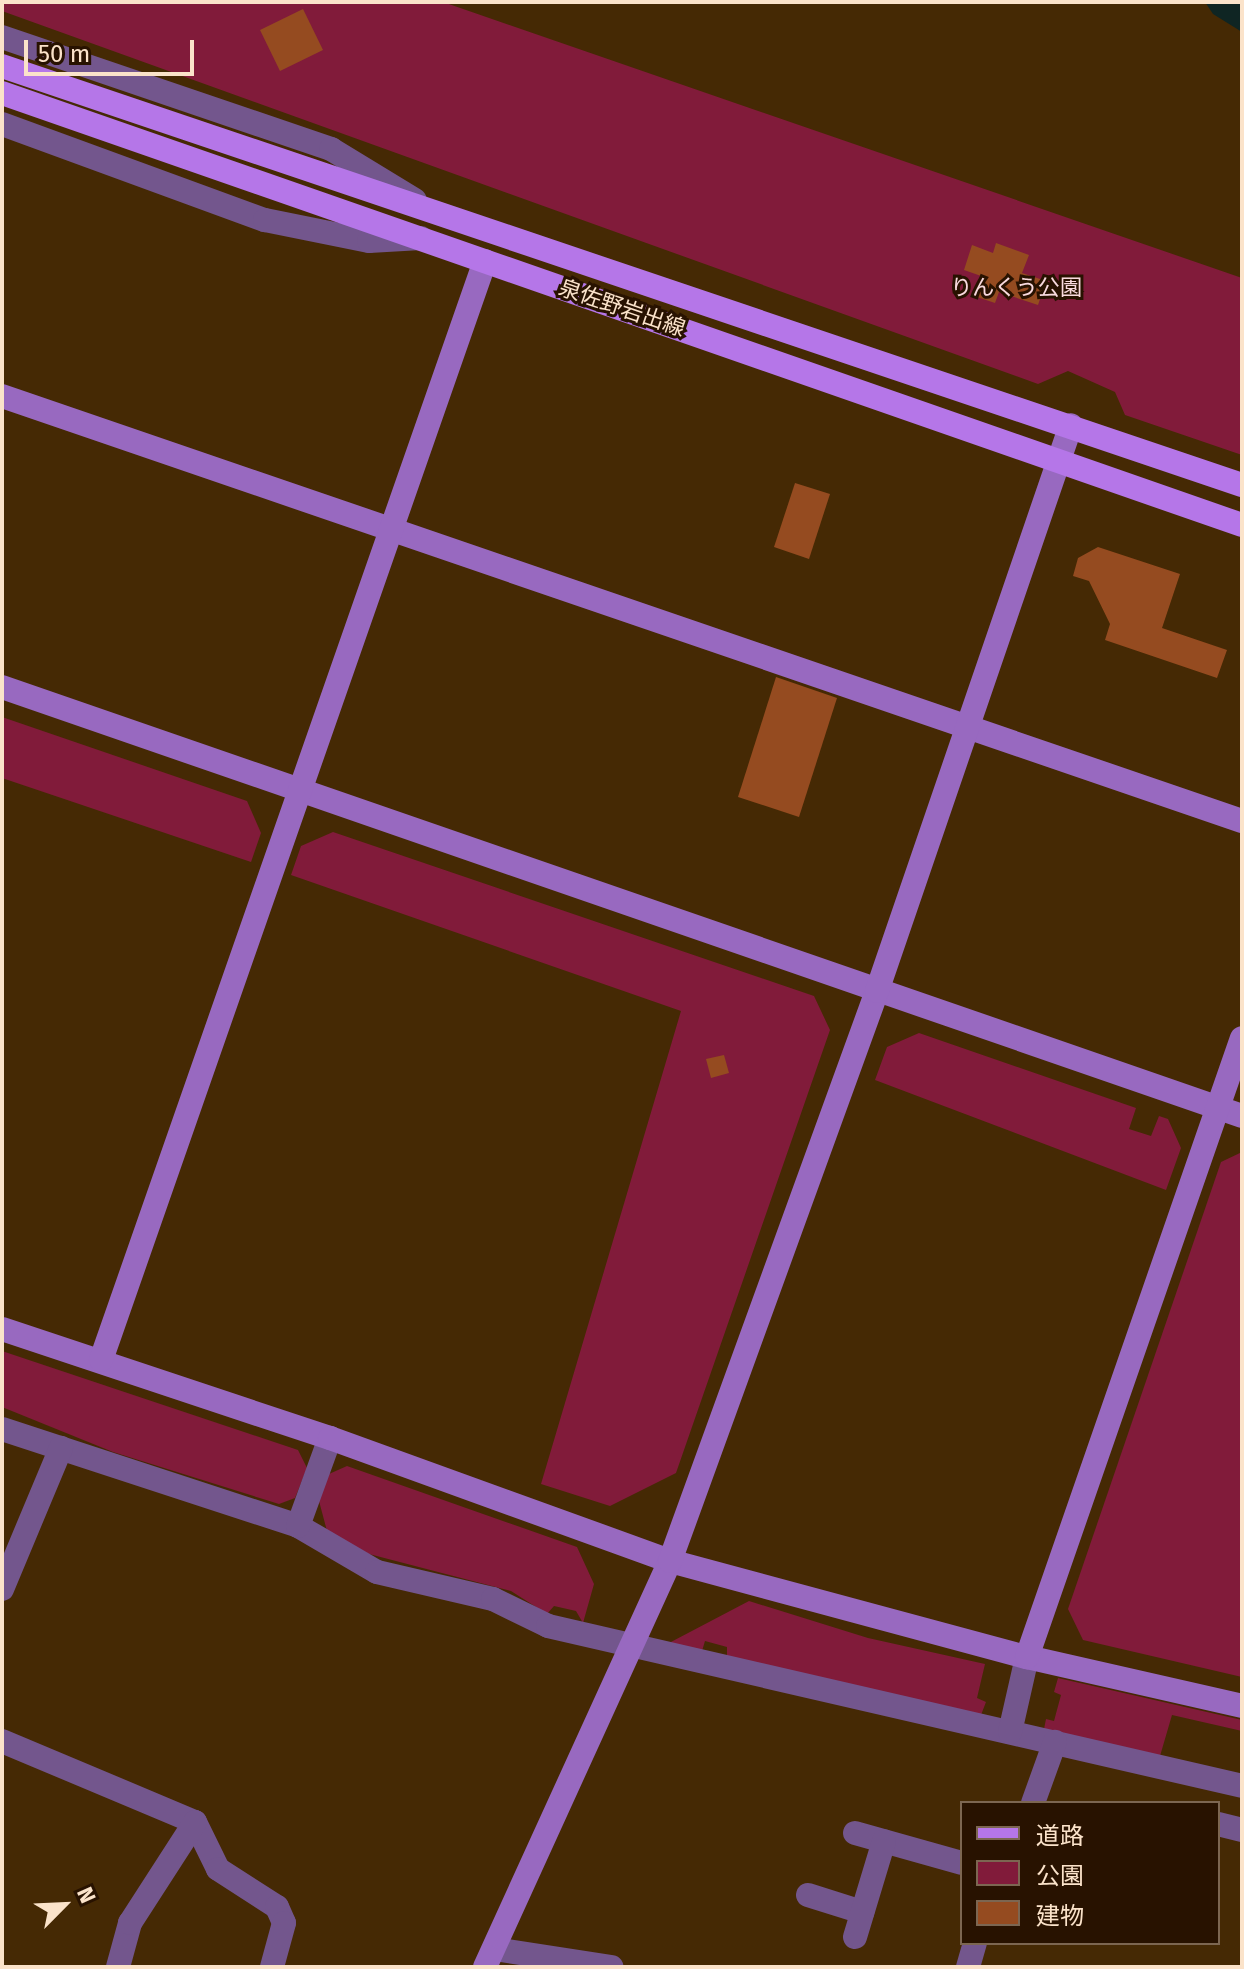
<!DOCTYPE html>
<meta charset="utf-8">
<style>
body{margin:0}
#map{position:relative;width:1244px;height:1969px;overflow:hidden;background:#452904;font-family:"Fira Sans","Noto Sans JP",sans-serif}
div>[style]{position:absolute}
.green>*{inset:0;background:#811b3a}
.water>*{inset:0;background:#0f2523}
.building>*{inset:0;background:#954b20}
.street>*{height:24px;margin:-12px;padding:0 12px;transform-origin:12px;border-radius:12px;background:#73568d}
.secondary>*{height:24px;margin:-12px;padding:0 12px;transform-origin:12px;border-radius:12px;background:#9869c0}
.primary>*{height:24px;margin:-12px;padding:0 12px;transform-origin:12px;border-radius:12px;background:#b576e8}
span{translate:-50% -50%;white-space:nowrap;text-align:center;line-height:1.15;-webkit-text-stroke:6px #281200;paint-order:stroke}
.park-label{font-size:22px;color:#f9dade}
.street-label{font-size:22px;color:#fbe3ca}
.frame{position:absolute;inset:0;border:4px solid #fbe3ca;pointer-events:none}
.legend{position:absolute;left:960px;top:1801px;width:260px;height:144px;box-sizing:border-box;background:#281200;border:2px solid #7c6651;margin:0;padding:10px 14px;list-style:none;font-size:24px;color:#fbe3ca}
.legend li{display:flex;align-items:center;gap:16px;height:40px}
.legend b{width:40px;border:2px solid #7c6651}
.north{position:absolute;left:24px;top:1865px;width:80px;height:80px;-webkit-text-stroke:6px #281200;paint-order:stroke;rotate:66deg;font-size:22px;font-weight:700;line-height:32px;text-align:center;color:#fbe3ca}
.north::after{content:'';display:block;margin:auto;width:28px;height:36px;background:#fbe3ca;clip-path:polygon(50% 0,100% 100%,50% 72%,0 100%)}
.scale{position:absolute;left:24px;top:40px;width:170px;height:36px;box-sizing:border-box;border:4px solid #fbe3ca;border-top:0;padding-left:10px;font-size:24px;line-height:28px;white-space:nowrap;color:#fbe3ca;-webkit-text-stroke:6px #281200;paint-order:stroke}
</style>
<div id="map">
<div class="green">
<i style="clip-path:polygon(2px 2px,443px 2px,1242px 278px,1242px 455px,1125px 415px,1115px 392px,1068px 371px,1038px 384px,2px 11px)"></i>
<i style="clip-path:polygon(2px 717px,247px 801px,261px 833px,251px 862px,2px 778px)"></i>
<i style="clip-path:polygon(333px 832px,814px 996px,830px 1030px,676px 1473px,610px 1506px,541px 1484px,681px 1011px,291px 875px,301px 846px)"></i>
<i style="clip-path:polygon(919px 1033px,1136px 1108px,1129px 1129px,1151px 1136px,1159px 1116px,1168px 1119px,1181px 1148px,1166px 1190px,875px 1080px,887px 1047px)"></i>
<i style="clip-path:polygon(1242px 1152px,1242px 1677px,1083px 1640px,1068px 1609px,1221px 1162px)"></i>
<i style="clip-path:polygon(2px 1351px,298px 1450px,307px 1468px,295px 1498px,279px 1504px,113px 1452px,2px 1407px)"></i>
<i style="clip-path:polygon(347px 1466px,577px 1547px,594px 1584px,583px 1623px,576px 1611px,554px 1606px,547px 1614px,511px 1591px,369px 1554px,327px 1531px,319px 1501px,329px 1474px)"></i>
<i style="clip-path:polygon(749px 1601px,868px 1638px,985px 1664px,977px 1698px,986px 1702px,981px 1715px,727px 1656px,727px 1647px,705px 1641px,702px 1651px,669px 1643px)"></i>
<i style="clip-path:polygon(1058px 1678px,1242px 1720px,1242px 1731px,1172px 1715px,1160px 1756px,1044px 1729px,1046px 1719px,1054px 1721px,1061px 1695px,1054px 1692px)"></i>
</div>
<div class="water">
<i style="clip-path:polygon(1205px 2px,1242px 2px,1242px 32px,1213px 14px)"></i>
</div>
<div class="building">
<i style="clip-path:polygon(303px 9px,323px 50px,280px 71px,260px 30px)"></i>
<i style="clip-path:polygon(996px 243px,1029px 255px,1022px 273px,1046px 281px,1038px 305px,999px 292px,995px 303px,977px 297px,984px 277px,964px 270px,972px 245px,993px 253px)"></i>
<i style="clip-path:polygon(795px 483px,830px 494px,809px 559px,774px 547px)"></i>
<i style="clip-path:polygon(1098px 547px,1180px 574px,1162px 628px,1227px 650px,1217px 678px,1105px 640px,1110px 624px,1089px 581px,1073px 576px,1078px 558px)"></i>
<i style="clip-path:polygon(776px 677px,837px 698px,799px 817px,738px 797px)"></i>
<i style="clip-path:polygon(724px 1055px,729px 1073px,711px 1078px,706px 1059px)"></i>
</div>
<div class="street">
<i style="left:2px;top:37px;width:348px;rotate:18.8deg"></i>
<i style="left:331px;top:149px;width:98px;rotate:31.3deg"></i>
<i style="left:2px;top:124px;width:280px;rotate:20.1deg"></i>
<i style="left:265px;top:220px;width:106px;rotate:11.4deg"></i>
<i style="left:369px;top:241px;width:52px;rotate:-3.3deg"></i>
<i style="left:2px;top:1429px;width:311px;rotate:18.1deg"></i>
<i style="left:298px;top:1526px;width:91px;rotate:30.2deg"></i>
<i style="left:377px;top:1572px;width:119px;rotate:13.1deg"></i>
<i style="left:493px;top:1599px;width:61px;rotate:26.1deg"></i>
<i style="left:548px;top:1626px;width:712px;rotate:12.98deg"></i>
<i style="left:298px;top:1526px;width:94px;rotate:-70deg"></i>
<i style="left:2px;top:1589px;width:153px;rotate:-67.3deg"></i>
<i style="left:1010px;top:1732px;width:77px;rotate:-77.2deg"></i>
<i style="left:2px;top:1741px;width:209px;rotate:22.8deg"></i>
<i style="left:195px;top:1822px;width:52px;rotate:63.9deg"></i>
<i style="left:218px;top:1869px;width:70px;rotate:32.8deg"></i>
<i style="left:277px;top:1907px;width:17px;rotate:66deg"></i>
<i style="left:284px;top:1923px;width:46px;rotate:105.3deg"></i>
<i style="left:1033px;top:1803px;width:65px;rotate:-70.2deg"></i>
<i style="left:1218px;top:1824px;width:25px;rotate:14deg"></i>
<i style="left:855px;top:1833px;width:111px;rotate:15.7deg"></i>
<i style="left:808px;top:1895px;width:57px;rotate:17.5deg"></i>
<i style="left:855px;top:1937px;width:100px;rotate:-73.2deg"></i>
<i style="left:494px;top:1949px;width:119px;rotate:8.7deg"></i>
<i style="left:118px;top:1967px;width:46px;rotate:-74.7deg"></i>
<i style="left:130px;top:1923px;width:120px;rotate:-57.2deg"></i>
<i style="left:968px;top:1967px;width:25px;rotate:-74deg"></i>
</div>
<div class="secondary">
<i style="left:2px;top:396px;width:1311px;rotate:18.92deg"></i>
<i style="left:2px;top:687px;width:1312px;rotate:19.08deg"></i>
<i style="left:2px;top:1329px;width:346px;rotate:18.4deg"></i>
<i style="left:330px;top:1438px;width:362px;rotate:19.9deg"></i>
<i style="left:670px;top:1561px;width:370px;rotate:15.1deg"></i>
<i style="left:1027px;top:1657px;width:221px;rotate:12.8deg"></i>
<i style="left:101px;top:1360px;width:1164px;rotate:-70.74deg"></i>
<i style="left:1027px;top:1657px;width:655px;rotate:-70.85deg"></i>
<i style="left:485px;top:1967px;width:446px;rotate:-65.5deg"></i>
<i style="left:670px;top:1561px;width:606px;rotate:-70.04deg"></i>
<i style="left:877px;top:991px;width:598px;rotate:-71.08deg"></i>
</div>
<div class="primary">
<i style="left:2px;top:66px;width:1309px;rotate:18.67deg"></i>
<i style="left:2px;top:93px;width:1313px;rotate:19.21deg"></i>
</div>
<div class="park-label">
<span style="left:1016px;top:288px">りんくう公園</span>
</div>
<div class="street-label">
<span style="left:622px;top:308px;rotate:19deg">泉佐野岩出線</span>
</div>
<div class="frame"></div>
<ul class="legend">
<li><b style="height:10px;background:#b576e8"></b>道路</li>
<li><b style="height:22px;background:#811b3a"></b>公園</li>
<li><b style="height:22px;background:#954b20"></b>建物</li>
</ul>
<div class="north">N</div>
<div class="scale">50 m</div>
</div>
